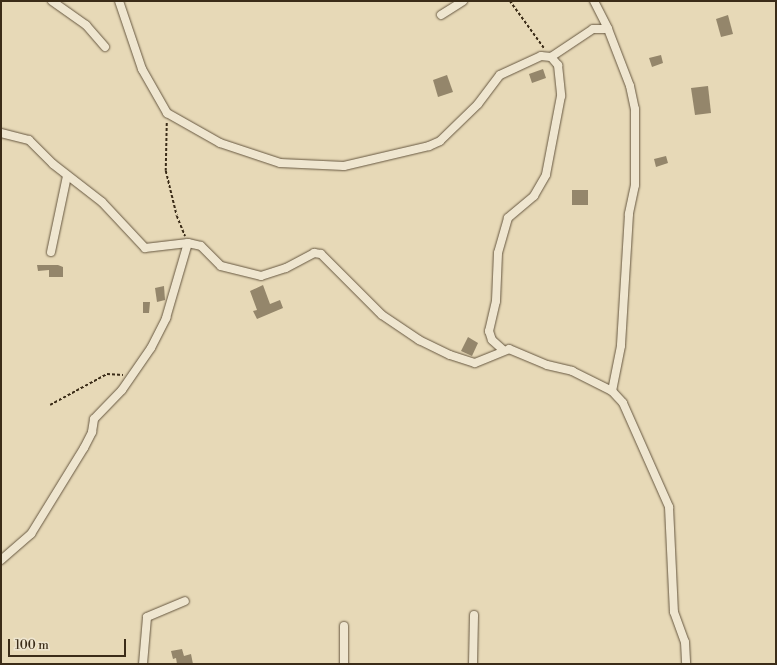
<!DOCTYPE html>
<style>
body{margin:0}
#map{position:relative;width:777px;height:665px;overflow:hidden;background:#e7d9b7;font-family:"Libre Bodoni",serif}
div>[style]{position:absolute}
.building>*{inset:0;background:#94866b}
.path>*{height:1.5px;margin-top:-0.75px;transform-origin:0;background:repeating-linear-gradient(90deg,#3b2c18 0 3px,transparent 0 5px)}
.roads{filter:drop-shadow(0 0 1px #665740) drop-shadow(0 0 1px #665740)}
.minor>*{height:8px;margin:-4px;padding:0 4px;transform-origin:4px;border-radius:4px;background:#efe6d0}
span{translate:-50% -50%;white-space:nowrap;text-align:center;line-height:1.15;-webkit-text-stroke:3px #efe6d0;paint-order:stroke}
.frame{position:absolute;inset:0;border:2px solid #3b2c18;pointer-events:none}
.scale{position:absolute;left:8px;top:639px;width:118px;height:18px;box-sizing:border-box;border:2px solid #3b2c18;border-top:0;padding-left:5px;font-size:12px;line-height:14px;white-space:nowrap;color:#3b2c18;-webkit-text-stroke:3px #efe6d0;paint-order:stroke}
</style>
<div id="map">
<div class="building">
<i style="clip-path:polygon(728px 15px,733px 34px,721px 37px,716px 19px)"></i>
<i style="clip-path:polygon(661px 55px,663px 63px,652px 67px,649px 58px)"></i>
<i style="clip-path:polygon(543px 69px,546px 78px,532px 83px,529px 74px)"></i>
<i style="clip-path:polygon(447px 75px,453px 92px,438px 97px,433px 80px)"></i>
<i style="clip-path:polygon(708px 86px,711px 113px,695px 115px,691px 88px)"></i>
<i style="clip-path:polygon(666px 156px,668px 163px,656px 167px,654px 159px)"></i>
<i style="clip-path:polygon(572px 190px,588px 190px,588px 205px,572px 205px)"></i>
<i style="clip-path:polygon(37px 265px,58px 265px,63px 267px,63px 277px,49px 277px,49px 270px,38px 271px)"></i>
<i style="clip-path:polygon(263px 285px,270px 304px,280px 300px,283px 308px,257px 319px,253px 311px,257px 310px,250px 291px)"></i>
<i style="clip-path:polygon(164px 286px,165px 300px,157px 302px,155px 288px)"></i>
<i style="clip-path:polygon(143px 302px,150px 302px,149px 313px,143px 313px)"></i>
<i style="clip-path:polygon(468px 337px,478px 343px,472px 356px,461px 351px)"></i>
<i style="clip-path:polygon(182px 649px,184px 656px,191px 654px,193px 664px,177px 664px,176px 658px,173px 659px,171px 651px)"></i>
</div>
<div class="path">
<i style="left:510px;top:1px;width:58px;rotate:54.1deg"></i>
<i style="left:167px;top:123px;width:48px;rotate:91.2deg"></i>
<i style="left:166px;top:171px;width:46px;rotate:76.3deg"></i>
<i style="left:177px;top:216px;width:22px;rotate:68deg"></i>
<i style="left:50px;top:405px;width:65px;rotate:-28.5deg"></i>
<i style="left:107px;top:374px;width:16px;rotate:4deg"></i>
</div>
<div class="roads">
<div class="minor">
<i style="left:52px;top:1px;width:42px;rotate:35.2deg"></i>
<i style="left:86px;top:25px;width:29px;rotate:49deg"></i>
<i style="left:119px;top:1px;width:72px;rotate:71.3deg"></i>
<i style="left:142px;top:69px;width:51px;rotate:60.4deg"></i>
<i style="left:167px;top:113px;width:61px;rotate:29.5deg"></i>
<i style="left:220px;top:143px;width:63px;rotate:18.4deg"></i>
<i style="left:280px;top:163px;width:64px;rotate:2.7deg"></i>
<i style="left:344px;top:166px;width:87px;rotate:-13.2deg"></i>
<i style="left:429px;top:146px;width:12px;rotate:-24deg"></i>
<i style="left:440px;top:141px;width:53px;rotate:-44.2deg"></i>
<i style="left:478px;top:104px;width:36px;rotate:-53deg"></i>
<i style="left:500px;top:75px;width:45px;rotate:-24.9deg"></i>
<i style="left:541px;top:56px;width:10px;rotate:6deg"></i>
<i style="left:551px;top:57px;width:11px;rotate:49deg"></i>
<i style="left:558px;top:65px;width:31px;rotate:84deg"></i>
<i style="left:561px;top:96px;width:80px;rotate:100.8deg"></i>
<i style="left:546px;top:175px;width:24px;rotate:120deg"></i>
<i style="left:534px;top:196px;width:34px;rotate:140deg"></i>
<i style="left:508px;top:218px;width:36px;rotate:106deg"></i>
<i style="left:498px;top:253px;width:48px;rotate:92.4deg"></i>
<i style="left:496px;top:301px;width:31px;rotate:103deg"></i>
<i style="left:489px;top:331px;width:9px;rotate:72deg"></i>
<i style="left:492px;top:340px;width:15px;rotate:42deg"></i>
<i style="left:594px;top:1px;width:31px;rotate:63deg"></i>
<i style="left:441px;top:15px;width:26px;rotate:-32deg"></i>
<i style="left:551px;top:57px;width:50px;rotate:-33.7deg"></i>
<i style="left:593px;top:29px;width:15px"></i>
<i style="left:608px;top:29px;width:61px;rotate:68.9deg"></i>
<i style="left:630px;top:86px;width:24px;rotate:78deg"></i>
<i style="left:635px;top:109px;width:76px;rotate:90deg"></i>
<i style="left:635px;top:185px;width:30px;rotate:102deg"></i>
<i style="left:629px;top:214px;width:132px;rotate:93.5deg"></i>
<i style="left:621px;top:346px;width:46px;rotate:101.3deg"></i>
<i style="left:1px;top:133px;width:29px;rotate:14deg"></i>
<i style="left:29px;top:140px;width:34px;rotate:45deg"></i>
<i style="left:53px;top:164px;width:62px;rotate:37.8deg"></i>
<i style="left:102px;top:202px;width:63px;rotate:46.9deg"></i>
<i style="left:145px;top:248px;width:43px;rotate:-6.6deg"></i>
<i style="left:188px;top:243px;width:13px;rotate:13deg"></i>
<i style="left:201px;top:246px;width:28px;rotate:45deg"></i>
<i style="left:221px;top:266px;width:41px;rotate:14deg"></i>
<i style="left:261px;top:276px;width:26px;rotate:-18deg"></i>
<i style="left:286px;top:268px;width:32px;rotate:-28deg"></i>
<i style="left:314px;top:253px;width:7px;rotate:8deg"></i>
<i style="left:321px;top:254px;width:86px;rotate:45deg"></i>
<i style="left:382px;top:315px;width:45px;rotate:34deg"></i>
<i style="left:419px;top:340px;width:34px;rotate:26deg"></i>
<i style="left:450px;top:355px;width:26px;rotate:18deg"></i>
<i style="left:475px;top:363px;width:37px;rotate:-22deg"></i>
<i style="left:509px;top:349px;width:41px;rotate:22.8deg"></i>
<i style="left:547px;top:365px;width:26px;rotate:13deg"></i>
<i style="left:572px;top:371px;width:45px;rotate:26.6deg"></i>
<i style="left:612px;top:391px;width:16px;rotate:47deg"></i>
<i style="left:623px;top:403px;width:114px;rotate:66.1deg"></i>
<i style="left:669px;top:507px;width:105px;rotate:87.3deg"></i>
<i style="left:674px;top:612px;width:32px;rotate:70deg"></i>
<i style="left:685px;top:642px;width:22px;rotate:87deg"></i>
<i style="left:51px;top:252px;width:78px;rotate:-78.1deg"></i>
<i style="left:1px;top:560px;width:40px;rotate:-41deg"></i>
<i style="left:31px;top:534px;width:101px;rotate:-58.4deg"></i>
<i style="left:84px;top:448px;width:18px;rotate:-63deg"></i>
<i style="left:92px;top:432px;width:13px;rotate:-81deg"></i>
<i style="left:94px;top:419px;width:40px;rotate:-46deg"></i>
<i style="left:122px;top:390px;width:51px;rotate:-55.4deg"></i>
<i style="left:151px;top:348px;width:34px;rotate:-63deg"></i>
<i style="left:166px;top:318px;width:78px;rotate:-73.7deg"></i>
<i style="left:143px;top:664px;width:47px;rotate:-85.1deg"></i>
<i style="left:147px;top:617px;width:41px;rotate:-22.8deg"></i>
<i style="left:344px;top:664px;width:38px;rotate:-90deg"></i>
<i style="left:473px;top:664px;width:49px;rotate:-88.8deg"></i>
</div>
</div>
<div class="frame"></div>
<div class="scale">100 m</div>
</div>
